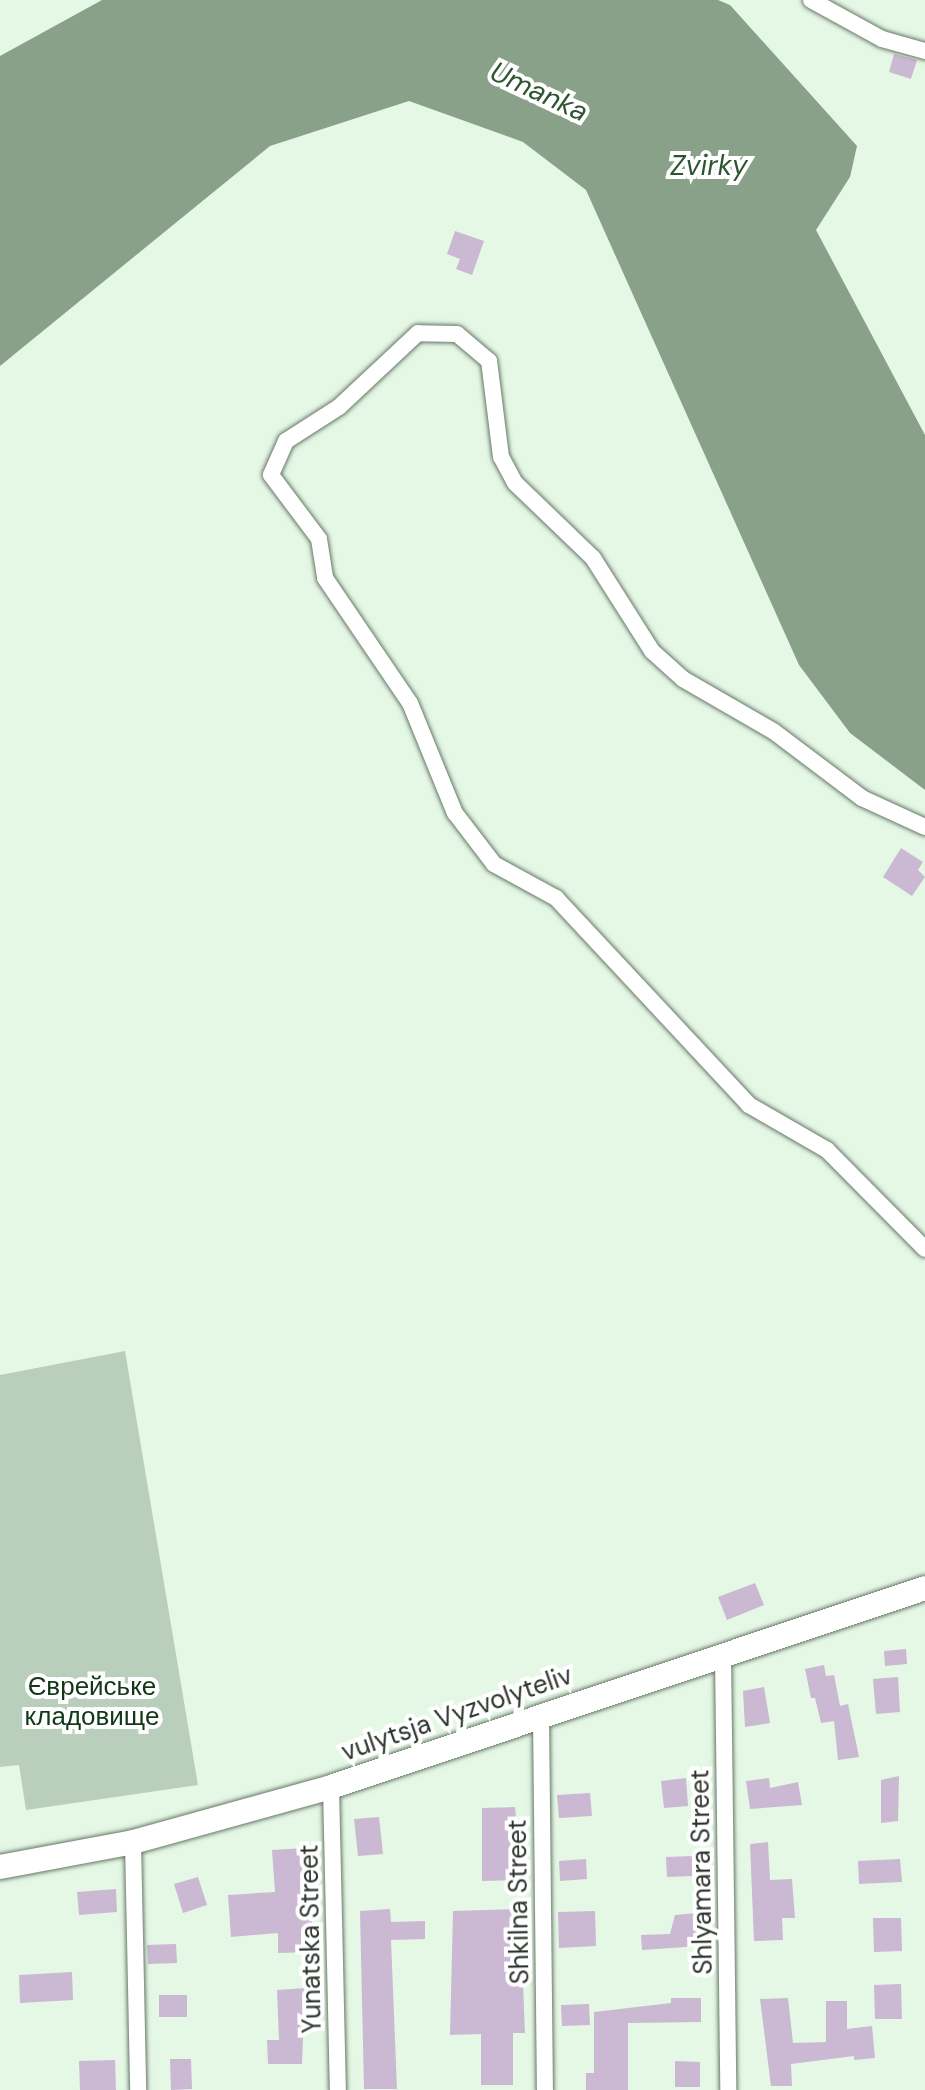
<!DOCTYPE html>
<meta charset="utf-8">
<style>
body{margin:0}
#map{position:relative;width:925px;height:2090px;overflow:hidden;background:#e5f8e5;font-family:"DM Sans",sans-serif}
div>[style]{position:absolute}
.green>*{inset:0;background:#bacfbb}
.water>*{inset:0;background:#89a089}
.building>*{inset:0;background:#cbb8d3}
.roads{filter:drop-shadow(0 0 2px #687868) drop-shadow(0 0 2px #687868)}
.street>*{height:16px;margin:-8px;padding:0 8px;transform-origin:8px;border-radius:8px;background:#fff}
.secondary>*{height:24px;margin:-12px;padding:0 12px;transform-origin:12px;border-radius:12px;background:#fff}
span{translate:-50% -50%;white-space:nowrap;text-align:center;line-height:1.15;-webkit-text-stroke:8px #fff;paint-order:stroke}
.park-label{font-size:26px;color:#113816}
.street-label{font-size:26px;color:#2d342d}
.water-label{font-size:28px;color:#2e5431;font-style:italic}
</style>
<div id="map">
<div class="green">
<i style="clip-path:polygon(125px 1351px,198px 1785px,26px 1810px,19px 1765px,0 1767px,0 1375px)"></i>
</div>
<div class="water">
<i style="clip-path:polygon(102px 0,718px 0,730px 5px,857px 146px,850px 177px,816px 230px,925px 435px,925px 790px,850px 733px,799px 665px,586px 190px,523px 142px,409px 101px,270px 146px,0 366px,0 56px)"></i>
</div>
<div class="building">
<i style="clip-path:polygon(894px 54px,917px 60px,911px 79px,889px 72px)"></i>
<i style="clip-path:polygon(455px 231px,484px 241px,472px 275px,456px 269px,460px 259px,447px 254px)"></i>
<i style="clip-path:polygon(901px 848px,923px 862px,918px 870px,925px 877px,912px 896px,883px 877px)"></i>
<i style="clip-path:polygon(755px 1583px,764px 1605px,727px 1620px,718px 1597px)"></i>
<i style="clip-path:polygon(906px 1649px,907px 1664px,885px 1666px,884px 1651px)"></i>
<i style="clip-path:polygon(824px 1665px,826px 1676px,834px 1675px,840px 1706px,848px 1704px,859px 1757px,838px 1760px,834px 1721px,821px 1723px,815px 1698px,811px 1698px,805px 1669px)"></i>
<i style="clip-path:polygon(898px 1677px,900px 1712px,876px 1714px,873px 1679px)"></i>
<i style="clip-path:polygon(764px 1687px,770px 1723px,745px 1727px,743px 1691px)"></i>
<i style="clip-path:polygon(899px 1776px,898px 1821px,881px 1823px,881px 1780px)"></i>
<i style="clip-path:polygon(686px 1778px,688px 1806px,664px 1808px,661px 1781px)"></i>
<i style="clip-path:polygon(769px 1778px,770px 1788px,798px 1782px,802px 1805px,750px 1809px,746px 1781px)"></i>
<i style="clip-path:polygon(590px 1793px,592px 1816px,559px 1818px,557px 1795px)"></i>
<i style="clip-path:polygon(515px 1807px,522px 1880px,482px 1881px,482px 1808px)"></i>
<i style="clip-path:polygon(379px 1817px,383px 1854px,358px 1856px,354px 1819px)"></i>
<i style="clip-path:polygon(768px 1842px,770px 1880px,792px 1879px,795px 1918px,782px 1918px,783px 1940px,754px 1941px,750px 1844px)"></i>
<i style="clip-path:polygon(305px 1848px,315px 1952px,278px 1953px,278px 1933px,231px 1937px,228px 1895px,275px 1892px,272px 1850px)"></i>
<i style="clip-path:polygon(693px 1856px,694px 1876px,667px 1877px,666px 1857px)"></i>
<i style="clip-path:polygon(586px 1859px,587px 1879px,560px 1881px,559px 1861px)"></i>
<i style="clip-path:polygon(900px 1859px,902px 1882px,859px 1884px,858px 1861px)"></i>
<i style="clip-path:polygon(198px 1877px,207px 1905px,183px 1913px,174px 1884px)"></i>
<i style="clip-path:polygon(116px 1889px,117px 1912px,79px 1915px,77px 1892px)"></i>
<i style="clip-path:polygon(390px 1909px,391px 1922px,425px 1921px,425px 1939px,391px 1940px,397px 2089px,364px 2089px,360px 1911px)"></i>
<i style="clip-path:polygon(520px 1909px,525px 2033px,513px 2033px,513px 2085px,481px 2085px,481px 2034px,450px 2035px,453px 1911px)"></i>
<i style="clip-path:polygon(595px 1911px,596px 1946px,559px 1948px,558px 1912px)"></i>
<i style="clip-path:polygon(698px 1913px,700px 1946px,642px 1950px,641px 1935px,670px 1934px,675px 1915px)"></i>
<i style="clip-path:polygon(873px 1918px,901px 1918px,902px 1951px,874px 1952px)"></i>
<i style="clip-path:polygon(176px 1944px,177px 1963px,148px 1964px,147px 1945px)"></i>
<i style="clip-path:polygon(72px 1972px,73px 2000px,20px 2003px,19px 1975px)"></i>
<i style="clip-path:polygon(901px 1984px,902px 2019px,875px 2019px,874px 1985px)"></i>
<i style="clip-path:polygon(305px 1988px,302px 2064px,268px 2064px,267px 2040px,279px 2040px,277px 1990px)"></i>
<i style="clip-path:polygon(159px 1995px,187px 1995px,187px 2017px,159px 2017px)"></i>
<i style="clip-path:polygon(671px 1998px,701px 1998px,701px 2022px,628px 2023px,628px 2090px,586px 2090px,586px 2073px,594px 2073px,594px 2012px,671px 2003px)"></i>
<i style="clip-path:polygon(788px 1998px,793px 2043px,826px 2042px,826px 2001px,847px 2001px,847px 2029px,872px 2026px,875px 2058px,854px 2060px,854px 2056px,791px 2064px,792px 2086px,771px 2086px,760px 1999px)"></i>
<i style="clip-path:polygon(589px 2004px,590px 2025px,562px 2026px,561px 2005px)"></i>
<i style="clip-path:polygon(170px 2059px,191px 2059px,192px 2089px,171px 2090px)"></i>
<i style="clip-path:polygon(115px 2060px,116px 2090px,80px 2090px,79px 2061px)"></i>
<i style="clip-path:polygon(675px 2061px,700px 2062px,700px 2087px,675px 2087px)"></i>
</div>
<div class="roads">
<div class="street">
<i style="left:811px;top:0;width:81px;rotate:28.8deg"></i>
<i style="left:882px;top:39px;width:45px;rotate:15.6deg"></i>
<i style="left:925px;top:827px;width:69px;rotate:-155.3deg"></i>
<i style="left:862px;top:798px;width:111px;rotate:-143deg"></i>
<i style="left:773px;top:731px;width:104px;rotate:-150deg"></i>
<i style="left:683px;top:679px;width:42px;rotate:-137.9deg"></i>
<i style="left:652px;top:651px;width:110px;rotate:-122.4deg"></i>
<i style="left:593px;top:558px;width:108px;rotate:-136.1deg"></i>
<i style="left:515px;top:483px;width:30px;rotate:-118deg"></i>
<i style="left:501px;top:457px;width:97px;rotate:-97.1deg"></i>
<i style="left:489px;top:361px;width:42px;rotate:-139.8deg"></i>
<i style="left:457px;top:334px;width:39px;rotate:-179deg"></i>
<i style="left:418px;top:333px;width:108px;rotate:136.9deg"></i>
<i style="left:339px;top:407px;width:63px;rotate:147.3deg"></i>
<i style="left:286px;top:441px;width:37px;rotate:114deg"></i>
<i style="left:271px;top:475px;width:80px;rotate:53.1deg"></i>
<i style="left:319px;top:539px;width:39px;rotate:81deg"></i>
<i style="left:325px;top:578px;width:151px;rotate:55.8deg"></i>
<i style="left:410px;top:703px;width:119px;rotate:67.8deg"></i>
<i style="left:455px;top:813px;width:64px;rotate:52.6deg"></i>
<i style="left:494px;top:864px;width:71px;rotate:28.7deg"></i>
<i style="left:556px;top:898px;width:283px;rotate:47deg"></i>
<i style="left:749px;top:1105px;width:90px;rotate:30deg"></i>
<i style="left:827px;top:1150px;width:139px;rotate:45.3deg"></i>
<i style="left:723px;top:1654px;width:436px;rotate:89.3deg"></i>
<i style="left:541px;top:1715px;width:375px;rotate:89.4deg"></i>
<i style="left:331px;top:1787px;width:303px;rotate:88.7deg"></i>
<i style="left:133px;top:1842px;width:248px;rotate:88.8deg"></i>
</div>
<div class="secondary">
<i style="left:0;top:1867px;width:135px;rotate:-10.6deg"></i>
<i style="left:133px;top:1842px;width:205px;rotate:-15.5deg"></i>
<i style="left:331px;top:1787px;width:626px;rotate:-18.52deg"></i>
</div>
</div>
<div class="park-label">
<span style="left:92px;top:1702px">Єврейське<br>кладовище</span>
</div>
<div class="street-label">
<span style="left:457px;top:1714px;rotate:-19deg">vulytsja Vyzvolyteliv</span>
<span style="left:702px;top:1872px;rotate:-91deg">Shlyamara Street</span>
<span style="left:519px;top:1902px;rotate:-91deg">Shkilna Street</span>
<span style="left:311px;top:1939px;rotate:-91deg">Yunatska Street</span>
</div>
<div class="water-label">
<span style="left:539px;top:92px;rotate:25deg">Umanka</span>
<span style="left:709px;top:166px">Zvirky</span>
</div>
</div>
